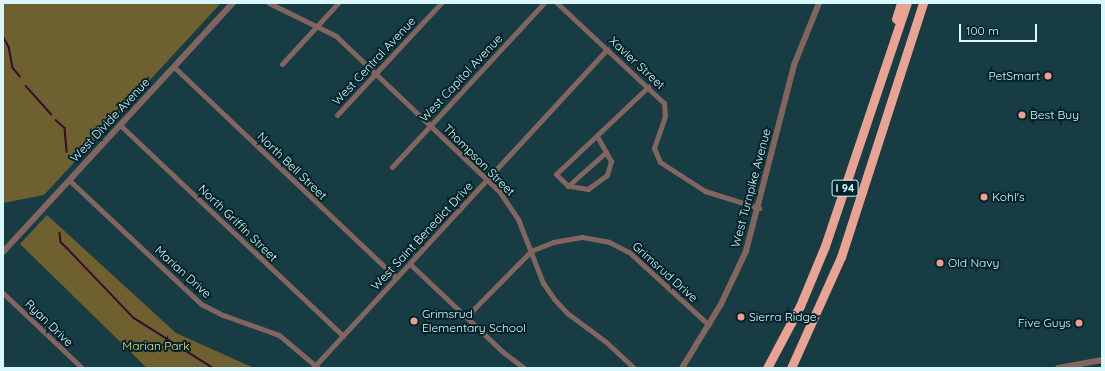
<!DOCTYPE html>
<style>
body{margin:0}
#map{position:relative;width:1105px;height:371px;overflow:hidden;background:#173c44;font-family:Quicksand,sans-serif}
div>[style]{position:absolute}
.green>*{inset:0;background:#6f6030}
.stream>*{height:1.5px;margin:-0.75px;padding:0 0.75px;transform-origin:0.75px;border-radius:0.75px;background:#360a32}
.minor>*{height:5px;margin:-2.5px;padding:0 2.5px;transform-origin:2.5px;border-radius:2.5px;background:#82655f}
.tertiary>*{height:6px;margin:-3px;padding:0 3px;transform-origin:3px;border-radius:3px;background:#82655f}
.motorway>*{height:9px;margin:-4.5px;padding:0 4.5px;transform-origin:4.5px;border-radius:4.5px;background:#eaa293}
.dots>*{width:11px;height:11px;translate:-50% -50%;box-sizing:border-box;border:2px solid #00232a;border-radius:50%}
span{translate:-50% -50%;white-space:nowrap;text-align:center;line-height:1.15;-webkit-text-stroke:4px #00232a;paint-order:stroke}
.shield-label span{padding:1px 3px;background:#00232a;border:1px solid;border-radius:3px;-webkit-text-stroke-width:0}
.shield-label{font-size:11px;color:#d9f8fe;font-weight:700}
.street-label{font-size:12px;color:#d9f8fe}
.poi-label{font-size:12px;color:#d9f8fe}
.right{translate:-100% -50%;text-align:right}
.left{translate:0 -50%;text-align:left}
.park-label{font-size:12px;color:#fadc7e}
.frame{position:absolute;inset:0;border:4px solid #d9f8fe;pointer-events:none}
.scale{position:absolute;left:959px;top:24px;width:78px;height:18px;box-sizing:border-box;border:2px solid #d9f8fe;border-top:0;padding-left:5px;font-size:12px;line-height:14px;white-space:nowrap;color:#d9f8fe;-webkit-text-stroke:3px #00232a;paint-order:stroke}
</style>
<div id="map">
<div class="green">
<i style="clip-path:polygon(3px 3px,221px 3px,44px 195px,3px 203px)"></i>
<i style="clip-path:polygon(47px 215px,176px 333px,254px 368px,147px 368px,20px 244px)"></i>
</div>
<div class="stream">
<i style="left:3px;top:36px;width:13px;rotate:61deg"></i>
<i style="left:9px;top:47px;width:21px;rotate:79deg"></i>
<i style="left:13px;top:68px;width:11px;rotate:49deg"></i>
<i style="left:26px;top:86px;width:38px;rotate:48deg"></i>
<i style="left:56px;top:120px;width:12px;rotate:42deg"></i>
<i style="left:65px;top:128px;width:24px;rotate:85deg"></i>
<i style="left:60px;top:233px;width:9px;rotate:84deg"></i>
<i style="left:61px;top:242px;width:8px;rotate:45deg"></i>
<i style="left:67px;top:248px;width:97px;rotate:46.3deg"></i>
<i style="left:134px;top:318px;width:93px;rotate:32.3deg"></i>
</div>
<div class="minor">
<i style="left:269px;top:3px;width:75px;rotate:26.2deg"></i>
<i style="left:336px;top:36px;width:225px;rotate:43.6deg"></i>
<i style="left:499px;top:191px;width:34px;rotate:56deg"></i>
<i style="left:518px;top:219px;width:69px;rotate:68.7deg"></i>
<i style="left:543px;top:283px;width:19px;rotate:55deg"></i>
<i style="left:554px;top:299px;width:19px;rotate:47deg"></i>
<i style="left:567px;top:313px;width:47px;rotate:36.4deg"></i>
<i style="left:605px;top:341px;width:40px;rotate:43deg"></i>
<i style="left:557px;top:3px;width:146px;rotate:43.1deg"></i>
<i style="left:664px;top:103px;width:13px;rotate:86deg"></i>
<i style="left:665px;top:116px;width:34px;rotate:109deg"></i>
<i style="left:654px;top:148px;width:15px;rotate:67deg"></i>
<i style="left:660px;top:162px;width:54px;rotate:32.8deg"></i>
<i style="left:705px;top:191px;width:57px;rotate:17.5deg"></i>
<i style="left:282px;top:64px;width:83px;rotate:-47.4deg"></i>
<i style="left:174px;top:67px;width:306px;rotate:43.5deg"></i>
<i style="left:337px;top:115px;width:153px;rotate:-47.1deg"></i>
<i style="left:120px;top:125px;width:307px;rotate:43.4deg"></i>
<i style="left:597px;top:136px;width:29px;rotate:61deg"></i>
<i style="left:611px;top:161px;width:15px;rotate:106deg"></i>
<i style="left:607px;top:175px;width:24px;rotate:144deg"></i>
<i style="left:588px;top:189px;width:20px;rotate:-171deg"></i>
<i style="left:568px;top:186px;width:17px;rotate:-135deg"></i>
<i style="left:556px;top:174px;width:127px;rotate:-43.4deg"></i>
<i style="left:392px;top:167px;width:224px;rotate:-47.2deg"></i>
<i style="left:69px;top:180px;width:181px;rotate:43.2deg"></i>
<i style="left:201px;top:304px;width:25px;rotate:27deg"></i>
<i style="left:223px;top:315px;width:59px;rotate:19.7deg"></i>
<i style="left:279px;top:335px;width:51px;rotate:40.2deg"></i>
<i style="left:568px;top:186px;width:51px;rotate:-41.8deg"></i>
<i style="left:410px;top:264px;width:128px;rotate:43.4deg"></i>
<i style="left:503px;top:352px;width:26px;rotate:37deg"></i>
<i style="left:3px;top:293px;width:109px;rotate:43.5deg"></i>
<i style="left:466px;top:317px;width:93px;rotate:-45.4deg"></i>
<i style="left:531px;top:251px;width:24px;rotate:-22deg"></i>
<i style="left:553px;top:242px;width:29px;rotate:-10deg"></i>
<i style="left:582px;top:237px;width:27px;rotate:10deg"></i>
<i style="left:609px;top:242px;width:22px;rotate:27deg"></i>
<i style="left:629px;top:252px;width:108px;rotate:42.4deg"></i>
<i style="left:313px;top:368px;width:434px;rotate:-47.3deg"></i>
</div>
<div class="tertiary">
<i style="left:3px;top:252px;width:339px;rotate:-47.3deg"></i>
<i style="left:682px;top:368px;width:75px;rotate:-58.6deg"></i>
<i style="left:721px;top:304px;width:59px;rotate:-64.7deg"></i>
<i style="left:746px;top:251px;width:192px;rotate:-75.5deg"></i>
<i style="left:794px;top:65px;width:67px;rotate:-68deg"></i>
<i style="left:1058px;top:368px;width:45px;rotate:-10.3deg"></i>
</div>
<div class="motorway">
<i style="left:896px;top:19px;width:17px;rotate:-73deg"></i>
<i style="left:767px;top:368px;width:70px;rotate:-62deg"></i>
<i style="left:800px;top:306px;width:65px;rotate:-67.4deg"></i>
<i style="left:825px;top:246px;width:256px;rotate:-71.4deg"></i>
<i style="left:791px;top:368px;width:122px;rotate:-65.8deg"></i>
<i style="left:841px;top:257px;width:267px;rotate:-72.1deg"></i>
</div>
<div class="dots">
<i style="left:1048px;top:76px;background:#f49d8c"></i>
<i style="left:1022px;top:115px;background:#f49d8c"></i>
<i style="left:984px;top:197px;background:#f49d8c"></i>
<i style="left:940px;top:263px;background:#f49d8c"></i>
<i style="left:741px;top:317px;background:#f49d8c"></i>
<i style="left:414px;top:321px;background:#f49d8c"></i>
<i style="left:1079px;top:323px;background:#f49d8c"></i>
</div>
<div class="shield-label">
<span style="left:845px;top:188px">I 94</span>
</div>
<div class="street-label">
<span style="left:374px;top:61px;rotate:-47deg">West Central Avenue</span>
<span style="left:637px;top:63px;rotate:43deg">Xavier Street</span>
<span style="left:461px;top:78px;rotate:-47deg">West Capitol Avenue</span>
<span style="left:110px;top:120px;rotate:-47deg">West Divide Avenue</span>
<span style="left:479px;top:160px;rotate:45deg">Thompson Street</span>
<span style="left:292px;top:166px;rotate:44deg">North Bell Street</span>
<span style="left:751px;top:188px;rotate:-75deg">West Turnpike Avenue</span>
<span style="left:238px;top:223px;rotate:44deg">North Griffin Street</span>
<span style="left:422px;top:236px;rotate:-47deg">West Saint Benedict Drive</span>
<span style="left:183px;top:272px;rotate:42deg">Marian Drive</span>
<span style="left:665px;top:272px;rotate:42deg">Grimsrud Drive</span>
<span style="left:49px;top:323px;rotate:44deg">Ryan Drive</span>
</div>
<div class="poi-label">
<span class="right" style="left:1040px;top:76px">PetSmart</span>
<span class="left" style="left:1030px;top:115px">Best Buy</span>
<span class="left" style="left:992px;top:197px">Kohl's</span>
<span class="left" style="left:948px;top:263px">Old Navy</span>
<span class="left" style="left:422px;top:321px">Grimsrud<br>Elementary School</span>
<span class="left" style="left:749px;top:317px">Sierra Ridge</span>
<span class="right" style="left:1071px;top:323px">Five Guys</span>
</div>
<div class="park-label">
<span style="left:156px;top:346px">Marian Park</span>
</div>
<div class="frame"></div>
<div class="scale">100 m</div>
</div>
